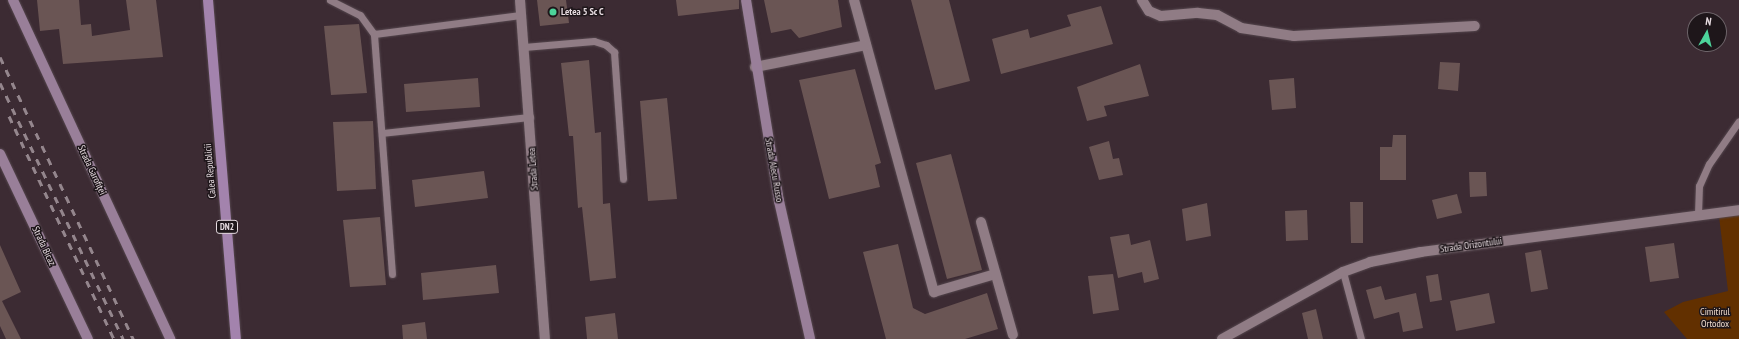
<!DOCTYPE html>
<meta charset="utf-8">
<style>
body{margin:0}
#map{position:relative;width:1739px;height:339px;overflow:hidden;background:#3c2b33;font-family:"PT Sans Narrow",sans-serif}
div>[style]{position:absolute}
.green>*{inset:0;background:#623000}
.building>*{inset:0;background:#6a5554}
.roads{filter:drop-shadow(0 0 1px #55474e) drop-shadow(0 0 1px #55474e)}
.lane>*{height:7px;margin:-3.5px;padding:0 3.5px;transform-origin:3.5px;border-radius:3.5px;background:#907c85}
.street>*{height:10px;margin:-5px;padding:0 5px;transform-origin:5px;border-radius:5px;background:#907c85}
.secondary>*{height:10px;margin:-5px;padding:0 5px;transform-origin:5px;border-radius:5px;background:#997f99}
.primary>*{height:10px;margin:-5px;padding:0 5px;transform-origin:5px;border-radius:5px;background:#a383ad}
.rail>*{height:3px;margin-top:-1.5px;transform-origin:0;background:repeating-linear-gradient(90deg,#94868d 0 7px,transparent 0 14px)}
.dots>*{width:11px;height:11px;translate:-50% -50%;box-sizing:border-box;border:2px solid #1e161a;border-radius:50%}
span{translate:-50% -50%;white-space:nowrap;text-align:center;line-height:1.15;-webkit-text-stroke:3px #1e161a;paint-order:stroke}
.shield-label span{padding:1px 3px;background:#1e161a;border:1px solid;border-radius:3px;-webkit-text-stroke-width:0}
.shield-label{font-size:9px;color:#e7dce1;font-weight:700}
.poi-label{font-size:10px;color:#e7dce1;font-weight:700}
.left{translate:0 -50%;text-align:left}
.street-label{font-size:10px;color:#e7dce1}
.park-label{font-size:10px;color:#f0dccd}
.north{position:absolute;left:1687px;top:12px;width:40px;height:40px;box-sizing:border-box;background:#1e161a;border:1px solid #6e656a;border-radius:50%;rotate:8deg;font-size:11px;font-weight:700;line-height:16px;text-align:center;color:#e7dce1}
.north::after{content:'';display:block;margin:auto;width:14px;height:18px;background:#4cd39a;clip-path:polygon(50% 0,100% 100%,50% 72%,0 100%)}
</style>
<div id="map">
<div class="green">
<i style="clip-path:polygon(1739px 214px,1739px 339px,1687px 339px,1664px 312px,1683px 302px,1728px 291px,1719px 216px)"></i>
</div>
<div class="building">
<i style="clip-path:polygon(37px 0,79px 0,81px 25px,91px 24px,92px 36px,130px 30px,126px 0,156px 0,163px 57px,63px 64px,59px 29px,40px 31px)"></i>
<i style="clip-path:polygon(537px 0,566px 0,569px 23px,540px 26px)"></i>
<i style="clip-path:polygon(676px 0,739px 0,739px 9px,678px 16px)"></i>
<i style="clip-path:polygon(764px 0,838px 0,842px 27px,799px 38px,791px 29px,771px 33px)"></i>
<i style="clip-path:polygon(911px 0,949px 0,970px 81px,935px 90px)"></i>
<i style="clip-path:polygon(1101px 6px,1113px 44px,1001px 74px,992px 39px,1028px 29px,1030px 38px,1071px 26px,1067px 15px)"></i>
<i style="clip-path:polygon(359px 24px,367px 93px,331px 95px,324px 26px)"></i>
<i style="clip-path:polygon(589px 60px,595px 133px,601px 132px,603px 204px,610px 203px,616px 278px,590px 281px,582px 207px,578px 208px,573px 136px,569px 136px,561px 63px)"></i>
<i style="clip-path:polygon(1440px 62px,1460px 63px,1458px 91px,1438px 89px)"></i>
<i style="clip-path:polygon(1140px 64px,1149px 96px,1104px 106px,1107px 116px,1087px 121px,1077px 87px)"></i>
<i style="clip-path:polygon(855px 69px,881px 163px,875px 165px,880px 187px,829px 199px,799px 80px)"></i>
<i style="clip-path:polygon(478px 78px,480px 107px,406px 112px,404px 84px)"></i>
<i style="clip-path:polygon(1294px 78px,1296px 108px,1272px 110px,1269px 80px)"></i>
<i style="clip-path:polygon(667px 98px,677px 199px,648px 201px,640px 101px)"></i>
<i style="clip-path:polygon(373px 121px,376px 189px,337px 191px,333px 122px)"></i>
<i style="clip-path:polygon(1393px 135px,1406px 135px,1406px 180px,1380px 180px,1380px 147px,1392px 147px)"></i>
<i style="clip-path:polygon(1109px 141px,1113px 159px,1119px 158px,1123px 175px,1099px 180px,1089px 147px)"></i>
<i style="clip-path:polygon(951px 154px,982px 270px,947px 279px,916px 163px)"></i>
<i style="clip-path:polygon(484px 171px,488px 198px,415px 207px,412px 180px)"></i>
<i style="clip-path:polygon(1469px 172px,1486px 172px,1487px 196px,1470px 197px)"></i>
<i style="clip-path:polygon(1457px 194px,1462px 213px,1437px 219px,1432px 200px)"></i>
<i style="clip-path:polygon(1350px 202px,1363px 202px,1363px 243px,1351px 243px)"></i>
<i style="clip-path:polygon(1207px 203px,1211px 236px,1186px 241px,1182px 209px)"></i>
<i style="clip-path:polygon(1307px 210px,1308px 240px,1286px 241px,1285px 211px)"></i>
<i style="clip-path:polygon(380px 217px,386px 285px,350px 287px,343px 220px)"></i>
<i style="clip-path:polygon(1129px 234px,1131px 245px,1150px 240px,1159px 279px,1144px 283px,1142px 272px,1118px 278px,1110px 237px)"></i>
<i style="clip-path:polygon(1674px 243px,1679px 278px,1650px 282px,1645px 247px)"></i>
<i style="clip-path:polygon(898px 244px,913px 308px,925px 314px,987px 293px,998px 329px,965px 339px,886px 339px,863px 252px)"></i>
<i style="clip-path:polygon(0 245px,21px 292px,2px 301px,21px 339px,6px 339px,0 326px)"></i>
<i style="clip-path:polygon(1541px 250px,1548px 289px,1531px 292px,1525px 253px)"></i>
<i style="clip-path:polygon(496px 265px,499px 293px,423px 300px,421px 273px)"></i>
<i style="clip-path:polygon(1113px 274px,1119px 310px,1093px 314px,1088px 276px)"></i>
<i style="clip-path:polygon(1438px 274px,1442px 300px,1430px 302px,1426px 276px)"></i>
<i style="clip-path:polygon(1381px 286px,1385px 300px,1416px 293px,1423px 328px,1403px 332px,1399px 312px,1374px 319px,1366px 290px)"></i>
<i style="clip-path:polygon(1489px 293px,1495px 323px,1456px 331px,1450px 301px)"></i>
<i style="clip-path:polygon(1316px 309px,1323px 339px,1308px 339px,1302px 313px)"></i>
<i style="clip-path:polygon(615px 313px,618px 339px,587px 339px,585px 317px)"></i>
<i style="clip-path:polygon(425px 322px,427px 339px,403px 339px,402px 325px)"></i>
</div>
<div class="roads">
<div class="lane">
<i style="left:330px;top:0;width:34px;rotate:27deg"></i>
<i style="left:360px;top:15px;width:24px;rotate:54deg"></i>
<i style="left:524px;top:47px;width:70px;rotate:-4.9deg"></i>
<i style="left:594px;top:41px;width:13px;rotate:18deg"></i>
<i style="left:606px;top:45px;width:11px;rotate:41deg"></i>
<i style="left:614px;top:52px;width:127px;rotate:85.9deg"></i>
<i style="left:382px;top:133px;width:149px;rotate:-6.2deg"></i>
<i style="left:1698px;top:214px;width:28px;rotate:-88deg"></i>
<i style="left:1699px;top:186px;width:24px;rotate:-66deg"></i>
<i style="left:1709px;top:164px;width:52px;rotate:-55.1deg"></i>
<i style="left:1343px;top:272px;width:69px;rotate:75deg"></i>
<i style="left:392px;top:274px;width:241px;rotate:-94.3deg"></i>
<i style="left:374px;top:34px;width:148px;rotate:-7.4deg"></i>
</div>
<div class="street">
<i style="left:520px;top:0;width:340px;rotate:85.8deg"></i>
<i style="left:854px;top:0;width:303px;rotate:74.7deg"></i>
<i style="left:934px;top:292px;width:64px;rotate:-16.4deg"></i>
<i style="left:1142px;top:0;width:13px;rotate:58deg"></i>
<i style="left:1149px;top:11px;width:13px;rotate:23deg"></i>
<i style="left:1161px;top:16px;width:37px;rotate:-5deg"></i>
<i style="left:1198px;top:13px;width:19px;rotate:6deg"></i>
<i style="left:1217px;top:15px;width:27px;rotate:28deg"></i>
<i style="left:1241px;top:28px;width:54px;rotate:8.6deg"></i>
<i style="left:1294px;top:36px;width:181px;rotate:-3.2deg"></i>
<i style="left:755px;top:67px;width:113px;rotate:-11.2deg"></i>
<i style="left:981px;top:222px;width:117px;rotate:74.2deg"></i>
<i style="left:1222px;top:339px;width:138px;rotate:-29deg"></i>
<i style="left:1343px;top:272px;width:29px;rotate:-20deg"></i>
<i style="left:1370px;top:262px;width:52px;rotate:-11.1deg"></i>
<i style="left:1421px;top:252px;width:321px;rotate:-7.5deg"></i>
</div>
<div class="secondary">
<i style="left:13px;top:0;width:374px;rotate:65.1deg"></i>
<i style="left:746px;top:0;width:204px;rotate:80.7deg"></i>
<i style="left:779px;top:201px;width:141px;rotate:77.3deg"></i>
<i style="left:0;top:154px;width:205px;rotate:64.6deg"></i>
</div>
<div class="primary">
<i style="left:208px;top:0;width:340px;rotate:85.3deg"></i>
</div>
</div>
<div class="rail">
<i style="left:0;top:57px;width:312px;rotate:64.7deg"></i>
<i style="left:0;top:83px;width:284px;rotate:64.3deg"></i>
<i style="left:9px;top:116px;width:246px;rotate:64.8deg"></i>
</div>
<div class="dots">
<i style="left:553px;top:12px;background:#4cd39a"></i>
</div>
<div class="shield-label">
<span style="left:227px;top:227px">DN2</span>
</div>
<div class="poi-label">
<span class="left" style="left:561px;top:12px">Letea 5 Sc C</span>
</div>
<div class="street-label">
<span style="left:533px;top:169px;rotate:-94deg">Strada Letea</span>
<span style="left:92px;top:170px;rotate:65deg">Strada Garofiței</span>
<span style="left:774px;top:170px;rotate:80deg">Strada Alecu Russo</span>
<span style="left:210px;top:171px;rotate:-95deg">Calea Republicii</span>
<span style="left:1471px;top:245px;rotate:-8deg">Strada Orizontului</span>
<span style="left:44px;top:246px;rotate:65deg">Strada Bicaz</span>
</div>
<div class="park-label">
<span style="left:1715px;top:317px">Cimitirul<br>Ortodox</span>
</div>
<div class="north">N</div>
</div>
